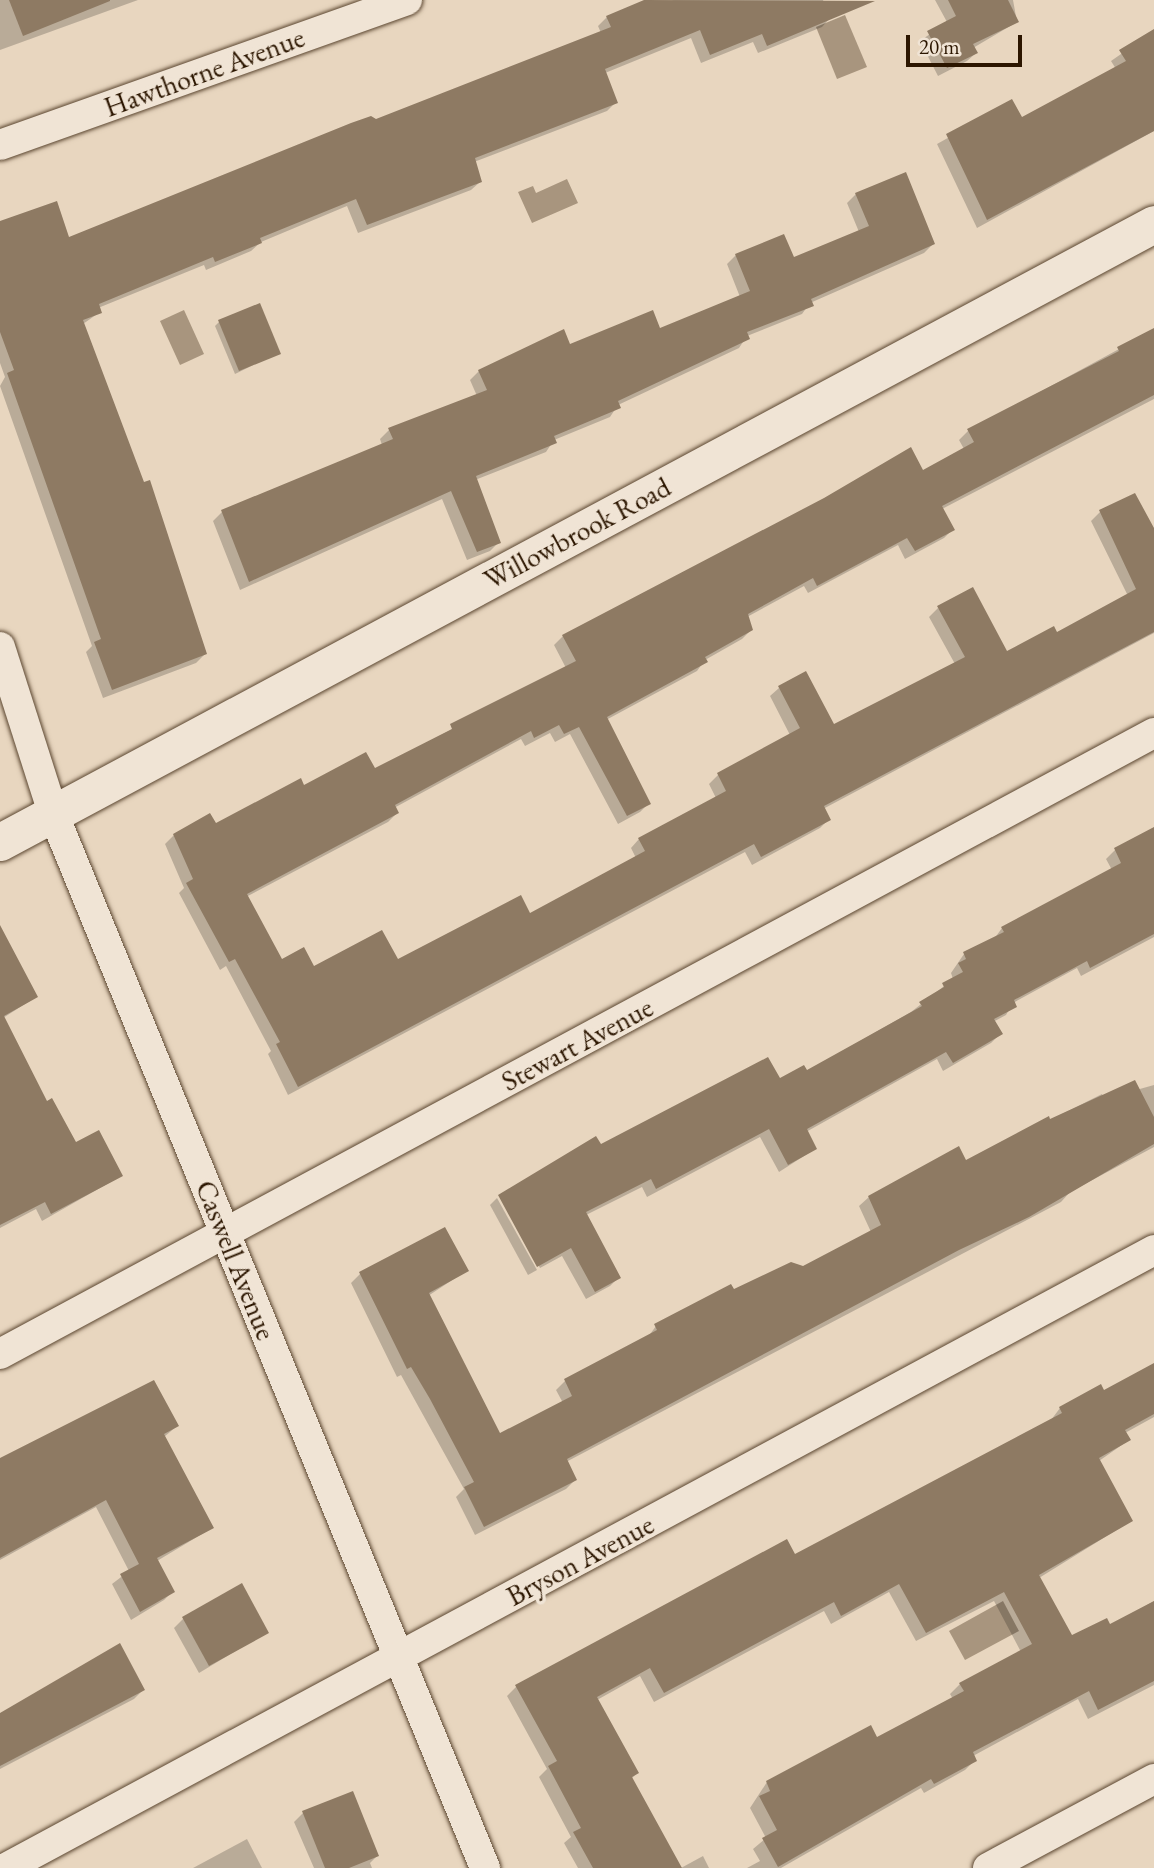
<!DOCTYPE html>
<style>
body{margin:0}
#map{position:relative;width:1154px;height:1868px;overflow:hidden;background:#e8d6bf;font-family:"EB Garamond",serif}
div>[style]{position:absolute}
.water>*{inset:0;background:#a8957e}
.shadow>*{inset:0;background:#0003}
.building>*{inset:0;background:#8e7a63}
.roads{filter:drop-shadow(0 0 2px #5b4630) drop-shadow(0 0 2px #5b4630)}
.minor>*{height:30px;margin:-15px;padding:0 15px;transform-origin:15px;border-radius:15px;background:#f0e4d5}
.tertiary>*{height:37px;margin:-18.5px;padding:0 18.5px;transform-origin:18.5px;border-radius:18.5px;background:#f0e4d5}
span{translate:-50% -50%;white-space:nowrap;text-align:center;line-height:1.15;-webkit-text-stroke:7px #f0e4d5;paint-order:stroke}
.street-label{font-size:28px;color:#2c1600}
.scale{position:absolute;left:906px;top:35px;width:116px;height:32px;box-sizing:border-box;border:4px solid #2c1600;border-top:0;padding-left:9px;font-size:21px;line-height:24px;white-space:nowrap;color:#2c1600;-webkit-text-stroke:5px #f0e4d5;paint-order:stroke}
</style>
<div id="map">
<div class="water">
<i style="clip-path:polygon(845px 15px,867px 67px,837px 79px,816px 27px)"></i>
<i style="clip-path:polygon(567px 179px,578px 203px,532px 223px,518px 192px,533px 186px,536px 193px)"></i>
<i style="clip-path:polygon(184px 310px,204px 354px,180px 365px,160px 321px)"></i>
<i style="clip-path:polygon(1003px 1601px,1019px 1631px,965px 1660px,949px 1631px)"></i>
</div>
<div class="shadow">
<i style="clip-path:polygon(0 0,138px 0,0 50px)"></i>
<i style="clip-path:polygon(648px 0,654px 0,657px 7px,674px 0,823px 0,830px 18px,822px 27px,758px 53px,753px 42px,701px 63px,691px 38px,605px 73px,616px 102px,607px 111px,474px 162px,480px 182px,471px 190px,358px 233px,347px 206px,261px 242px,251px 251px,206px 270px,204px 265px,98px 308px,100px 312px,83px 324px,205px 654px,196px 663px,103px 698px,86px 652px,92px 646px,0 386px,5px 377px,0 363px,0 223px,68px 239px,601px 33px,598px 26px,607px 17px)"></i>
<i style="clip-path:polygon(935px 0,1013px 0,1017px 22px,973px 48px,976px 53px,967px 61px,938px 76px,920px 41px,947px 22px)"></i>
<i style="clip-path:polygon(1154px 31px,1154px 131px,977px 228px,937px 144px,1012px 102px,1021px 119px,1116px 69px,1111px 61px)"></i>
<i style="clip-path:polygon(856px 194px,933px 244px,924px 253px,810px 303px,802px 314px,747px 336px,739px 348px,618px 405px,610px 417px,554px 440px,546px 452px,475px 480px,499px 542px,490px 551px,467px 560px,442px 499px,240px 590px,213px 521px,222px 512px,382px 445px,380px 439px,389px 430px,477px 396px,470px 380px,479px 371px,569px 346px,659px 330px,740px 297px,727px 264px,736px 255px,793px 260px,859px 232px,847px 203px)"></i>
<i style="clip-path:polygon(219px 322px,278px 353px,235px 374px,215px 326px)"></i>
<i style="clip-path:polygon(1154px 330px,1154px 399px,942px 509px,953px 529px,944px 538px,905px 559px,898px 545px,808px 593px,804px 586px,747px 617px,751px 630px,742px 639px,705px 660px,697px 671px,606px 720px,649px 803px,640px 812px,618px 824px,570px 734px,555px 742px,550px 733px,525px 746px,521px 739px,394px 808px,397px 813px,388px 822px,246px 897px,281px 961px,313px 968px,397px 962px,530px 916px,636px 858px,631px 848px,639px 839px,716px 798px,709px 784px,718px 775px,790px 735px,770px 696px,779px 688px,833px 727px,955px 664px,929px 617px,938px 608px,1006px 654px,1056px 634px,1128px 596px,1091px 521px,1100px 512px,1154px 532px,1154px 633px,823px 809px,829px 819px,820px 828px,752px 865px,745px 852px,288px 1095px,268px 1054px,271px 1051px,226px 966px,220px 970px,179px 893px,184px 888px,165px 844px,174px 835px,215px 825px,304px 788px,374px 771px,566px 668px,554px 645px,563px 636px,922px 472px,964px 449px,959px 440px,968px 431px)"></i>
<i style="clip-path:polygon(1154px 829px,1154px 937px,1081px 976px,1077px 968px,1013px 1003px,1006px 1015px,993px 1022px,1000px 1034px,991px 1043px,943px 1071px,937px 1059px,806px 1132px,815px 1149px,779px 1172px,760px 1137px,647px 1197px,642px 1187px,586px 1215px,619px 1277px,610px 1286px,586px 1299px,562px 1256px,540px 1268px,500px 1196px,600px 1146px,806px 1072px,911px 1012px,953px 979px,951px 973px,964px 954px,994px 939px,1002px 928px,1112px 870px,1106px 859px,1115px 850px)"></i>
<i style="clip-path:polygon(0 932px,36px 997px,3px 1018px,46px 1103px,75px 1145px,121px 1176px,42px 1221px,36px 1209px,0 1228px)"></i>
<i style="clip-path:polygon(1154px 1085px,1154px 1147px,1070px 1192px,1061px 1202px,566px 1462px,575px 1480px,566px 1489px,475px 1535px,456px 1497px,464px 1489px,401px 1375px,397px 1377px,351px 1283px,360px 1274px,466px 1271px,428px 1296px,499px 1435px,563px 1403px,556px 1390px,565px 1381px,648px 1337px,656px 1326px,733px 1291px,803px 1268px,871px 1232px,859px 1206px,869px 1197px,965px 1163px,1102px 1094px,1104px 1099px)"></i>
<i style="clip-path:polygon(497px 1198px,537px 1270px,528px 1275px,490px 1205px)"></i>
<i style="clip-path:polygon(1154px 1365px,1154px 1417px,1125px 1433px,1129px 1440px,1099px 1461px,1131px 1521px,1039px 1578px,1071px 1638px,1109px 1627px,1154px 1601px,1154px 1685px,1088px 1719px,1078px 1699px,973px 1756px,975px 1760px,965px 1770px,924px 1793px,921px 1788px,781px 1868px,747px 1868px,760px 1861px,753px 1849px,766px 1838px,750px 1808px,767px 1782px,876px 1739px,953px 1699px,950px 1694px,960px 1684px,1021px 1652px,994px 1601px,916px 1641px,889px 1592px,831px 1624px,824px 1611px,654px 1702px,640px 1676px,597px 1700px,637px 1773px,631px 1779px,680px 1868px,578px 1868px,564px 1843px,571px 1837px,539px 1777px,547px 1769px,507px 1696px,516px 1687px,795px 1556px,1051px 1420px,1060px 1408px,1100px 1386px,1103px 1392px)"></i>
<i style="clip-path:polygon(177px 1426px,164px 1437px,212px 1528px,157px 1561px,173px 1591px,164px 1600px,131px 1620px,112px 1584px,129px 1571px,96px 1507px,0 1560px,0 1461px)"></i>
<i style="clip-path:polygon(183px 1619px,267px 1632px,199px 1673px,174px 1628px)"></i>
<i style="clip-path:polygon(143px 1690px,134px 1699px,0 1769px,0 1715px)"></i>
<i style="clip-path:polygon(303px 1813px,377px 1856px,370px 1863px,372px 1868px,314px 1868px,294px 1822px)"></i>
<i style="clip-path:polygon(247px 1839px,262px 1868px,193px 1868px)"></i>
<i style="clip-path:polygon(703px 1856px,709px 1868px,681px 1868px)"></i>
</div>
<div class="building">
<i style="clip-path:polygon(9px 0,110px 0,110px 1px,23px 36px)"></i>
<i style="clip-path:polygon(644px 0,875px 1px,767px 46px,762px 34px,710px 55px,700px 30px,605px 69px,618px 103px,475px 158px,482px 182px,367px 225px,356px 199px,260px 238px,262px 243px,215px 262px,213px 257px,99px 304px,102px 313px,83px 320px,144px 482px,150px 480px,207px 654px,112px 690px,94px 642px,101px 639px,7px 373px,14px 370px,0 332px,0 221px,57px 201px,69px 237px,351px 123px,371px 116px,376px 119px,611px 27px,606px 16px)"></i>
<i style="clip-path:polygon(948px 0,1008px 0,1019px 22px,973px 44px,978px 53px,947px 68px,927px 31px,956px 16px)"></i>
<i style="clip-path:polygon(1154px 29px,1154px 131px,987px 220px,946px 134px,1012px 99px,1022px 117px,1126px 61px,1119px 50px)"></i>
<i style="clip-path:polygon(906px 172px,935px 244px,811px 299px,814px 306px,747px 332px,750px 339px,618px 401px,621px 408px,554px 436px,557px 443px,476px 476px,501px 543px,477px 552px,451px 491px,249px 582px,221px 510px,393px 439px,388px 428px,487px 390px,478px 370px,564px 329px,570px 344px,653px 310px,660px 328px,750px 291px,735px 254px,784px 234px,794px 257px,869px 226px,855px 193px)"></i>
<i style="clip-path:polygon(260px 303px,281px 354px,239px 371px,218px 320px)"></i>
<i style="clip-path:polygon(1154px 328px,1154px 395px,942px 506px,955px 530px,915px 551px,907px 538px,817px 586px,813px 578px,748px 614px,753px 630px,705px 657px,708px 662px,607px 717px,651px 804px,627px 816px,579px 727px,564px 734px,559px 725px,534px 738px,531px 731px,395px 805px,399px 813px,247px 894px,282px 959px,304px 947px,314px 966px,382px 930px,398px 959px,521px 895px,530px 913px,645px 851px,638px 838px,726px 791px,717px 773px,800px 728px,778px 686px,806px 671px,834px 724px,965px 657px,937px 606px,973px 587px,1007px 651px,1054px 626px,1057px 632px,1136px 589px,1099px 510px,1135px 493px,1154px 528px,1154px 632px,824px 806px,831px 820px,761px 857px,754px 844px,298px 1087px,276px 1044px,280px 1042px,235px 959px,229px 962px,186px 883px,193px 879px,173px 834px,210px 813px,216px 823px,301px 778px,304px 785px,366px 752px,375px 768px,452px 729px,450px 724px,576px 661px,562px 635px,824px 498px,911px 447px,923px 470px,974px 442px,967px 429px,1119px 351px,1117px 347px)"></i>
<i style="clip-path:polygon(1154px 827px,1154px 934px,1090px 968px,1087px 961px,1014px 1000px,1017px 1007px,994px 1019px,1003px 1034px,953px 1063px,946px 1052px,807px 1129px,817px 1149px,788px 1165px,769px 1129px,656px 1189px,651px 1179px,586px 1212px,621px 1278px,595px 1292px,571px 1248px,537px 1267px,498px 1195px,596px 1136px,601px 1144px,768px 1057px,780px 1078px,804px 1065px,807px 1070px,870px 1035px,922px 1006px,919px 1002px,944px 987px,942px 983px,963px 972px,958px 963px,966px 959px,963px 952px,1004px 932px,1001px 927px,1121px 863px,1114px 848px)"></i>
<i style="clip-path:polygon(0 925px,38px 997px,4px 1016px,47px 1101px,52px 1098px,76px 1142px,99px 1130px,123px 1176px,51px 1214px,45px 1202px,0 1225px)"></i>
<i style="clip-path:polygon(1135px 1080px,1154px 1117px,1154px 1144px,1029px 1217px,959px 1250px,567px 1459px,577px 1480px,484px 1527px,464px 1487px,474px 1482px,430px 1399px,411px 1367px,407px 1369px,359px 1272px,445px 1227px,469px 1271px,429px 1293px,500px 1433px,572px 1396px,564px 1379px,657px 1330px,654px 1324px,731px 1284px,734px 1289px,791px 1262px,803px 1266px,881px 1225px,868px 1196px,959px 1146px,966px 1160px,1049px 1116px,1050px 1119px)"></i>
<i style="clip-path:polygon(1154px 1363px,1154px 1414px,1125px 1430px,1131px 1440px,1099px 1458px,1133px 1521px,1039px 1575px,1072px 1635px,1107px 1618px,1110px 1624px,1154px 1601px,1154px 1681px,1098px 1710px,1089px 1691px,973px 1752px,977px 1761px,934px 1784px,931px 1779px,778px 1867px,762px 1838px,777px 1830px,759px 1796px,770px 1791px,766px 1781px,871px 1725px,877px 1737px,964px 1691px,959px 1683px,1032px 1644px,1004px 1592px,926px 1633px,899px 1584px,841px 1616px,834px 1602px,664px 1693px,650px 1668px,597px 1697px,639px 1773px,632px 1777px,682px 1868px,593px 1868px,573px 1832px,581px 1828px,548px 1766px,557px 1761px,515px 1685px,787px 1539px,795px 1554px,1062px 1413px,1059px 1407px,1101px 1384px,1104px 1390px)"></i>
<i style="clip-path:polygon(154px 1380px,179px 1426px,164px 1434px,214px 1528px,157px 1558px,175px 1592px,140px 1612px,120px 1574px,139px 1564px,106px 1500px,0 1558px,0 1458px)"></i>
<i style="clip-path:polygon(242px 1583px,269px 1633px,209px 1666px,182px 1617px)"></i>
<i style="clip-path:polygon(120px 1643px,145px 1690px,0 1766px,0 1713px)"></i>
<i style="clip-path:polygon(353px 1791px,379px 1856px,349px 1868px,325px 1868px,302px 1811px)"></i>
</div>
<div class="roads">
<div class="minor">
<i style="left:0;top:145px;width:432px;rotate:-19.6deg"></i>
<i style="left:0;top:647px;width:174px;rotate:72.3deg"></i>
<i style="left:53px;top:813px;width:1140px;rotate:67.73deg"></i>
<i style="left:0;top:1354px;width:1310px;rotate:-28.29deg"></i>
<i style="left:6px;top:1868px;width:1304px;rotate:-28.29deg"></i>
<i style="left:988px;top:1868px;width:188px;rotate:-28.2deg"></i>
</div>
<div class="tertiary">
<i style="left:0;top:842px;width:1309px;rotate:-28.17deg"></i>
</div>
</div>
<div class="street-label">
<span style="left:204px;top:72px;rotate:-20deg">Hawthorne Avenue</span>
<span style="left:577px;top:533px;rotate:-28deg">Willowbrook Road</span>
<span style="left:577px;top:1044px;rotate:-28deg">Stewart Avenue</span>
<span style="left:236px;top:1260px;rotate:68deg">Caswell Avenue</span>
<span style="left:580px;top:1560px;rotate:-28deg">Bryson Avenue</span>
</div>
<div class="scale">20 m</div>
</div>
